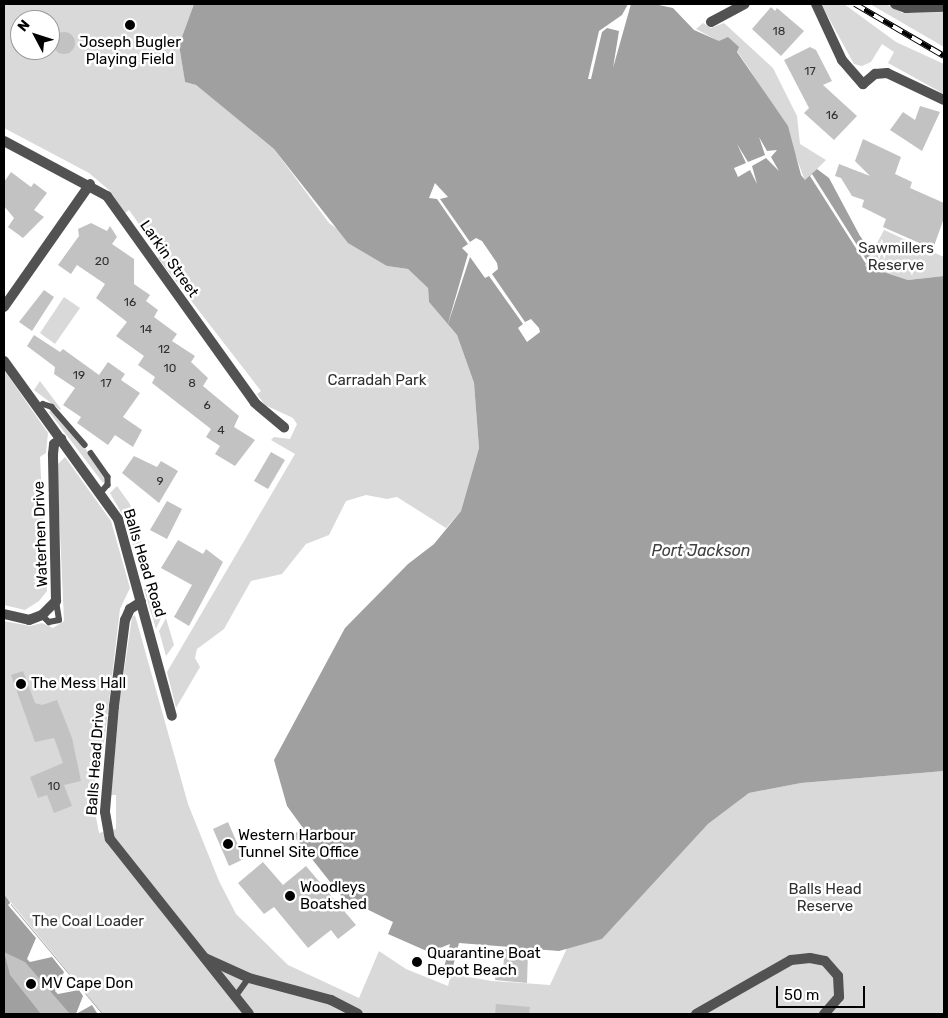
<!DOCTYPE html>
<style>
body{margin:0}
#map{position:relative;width:948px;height:1018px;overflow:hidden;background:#fff;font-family:Rubik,sans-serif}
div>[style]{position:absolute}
.green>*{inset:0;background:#d9d9d9}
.water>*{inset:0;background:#a0a0a0}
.pier>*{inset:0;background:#fff}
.building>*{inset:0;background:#c2c2c2}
.round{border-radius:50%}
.service>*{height:5.5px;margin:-2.75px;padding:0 2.75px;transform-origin:2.75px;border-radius:2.75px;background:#525252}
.minor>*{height:10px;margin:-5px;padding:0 5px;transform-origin:5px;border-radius:5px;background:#525252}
.rail>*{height:5.5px;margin-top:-2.75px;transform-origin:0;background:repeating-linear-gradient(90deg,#fff 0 11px,#000 0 22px);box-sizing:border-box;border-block:1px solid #000}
.dots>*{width:14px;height:14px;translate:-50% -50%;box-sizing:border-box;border:2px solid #fff;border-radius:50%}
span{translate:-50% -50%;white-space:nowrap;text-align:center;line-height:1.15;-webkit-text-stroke:5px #fff;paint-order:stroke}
.number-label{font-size:12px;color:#303030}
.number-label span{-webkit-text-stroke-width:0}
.poi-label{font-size:15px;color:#000}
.left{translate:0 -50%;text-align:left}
.park-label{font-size:15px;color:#303030}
.street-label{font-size:15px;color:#000}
.water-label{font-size:16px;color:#414141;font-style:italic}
.frame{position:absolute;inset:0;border:5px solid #000;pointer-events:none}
.north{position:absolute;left:10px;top:10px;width:50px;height:50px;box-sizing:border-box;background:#fff;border:1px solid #999;border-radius:50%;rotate:310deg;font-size:14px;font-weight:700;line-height:20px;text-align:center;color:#000}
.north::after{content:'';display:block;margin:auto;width:18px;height:22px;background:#000;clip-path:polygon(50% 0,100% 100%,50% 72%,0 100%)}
.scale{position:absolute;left:776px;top:986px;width:89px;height:22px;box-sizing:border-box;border:2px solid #000;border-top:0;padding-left:6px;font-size:15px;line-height:18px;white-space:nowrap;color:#000;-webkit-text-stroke:4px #fff;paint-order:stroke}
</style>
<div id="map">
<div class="green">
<i style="clip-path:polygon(evenodd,4px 4px,194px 4px,179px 45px,185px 82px,196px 85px,274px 149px,329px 223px,387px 266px,408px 269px,428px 288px,429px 302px,457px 335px,474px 383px,479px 448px,461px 511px,446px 528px,397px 497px,387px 499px,366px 495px,346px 501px,329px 535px,306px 544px,282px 574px,251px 581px,224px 629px,197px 649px,195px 658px,200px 667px,176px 708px,167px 672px,295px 454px,271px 440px,274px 437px,290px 439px,297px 424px,293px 418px,265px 405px,257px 394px,261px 391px,158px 258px,161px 255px,129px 210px,125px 213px,110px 191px,89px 173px,4px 128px,4px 4px,20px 20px,50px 20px,50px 50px,20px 50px,20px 20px)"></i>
<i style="clip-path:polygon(821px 4px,844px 4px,896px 42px,944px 64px,944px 94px,888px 63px,894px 52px,882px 44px,871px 62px,862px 66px,854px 64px)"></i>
<i style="clip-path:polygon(870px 4px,886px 4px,903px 13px,944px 12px,944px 47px)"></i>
<i style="clip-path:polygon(703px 23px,711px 28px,724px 23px,773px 68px,797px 116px,800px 144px,826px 160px,805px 181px,789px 137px,750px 70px,737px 51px,696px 29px)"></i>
<i style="clip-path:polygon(884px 230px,944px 257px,944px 276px,908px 280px,865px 266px)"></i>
<i style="clip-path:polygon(64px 297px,80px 308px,55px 344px,40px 333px)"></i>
<i style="clip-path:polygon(4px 370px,48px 433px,46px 453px,40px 457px,47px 591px,39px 601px,25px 610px,4px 605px)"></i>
<i style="clip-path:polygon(40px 381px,61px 409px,60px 410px,34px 390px)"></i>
<i style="clip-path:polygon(52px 410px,76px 435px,106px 478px,103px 483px,49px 412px)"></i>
<i style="clip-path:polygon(65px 457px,111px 521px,130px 588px,120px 609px,101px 769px,96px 775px,93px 801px,99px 833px,116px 829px,116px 795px,111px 795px,120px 698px,132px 617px,135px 615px,188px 804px,219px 881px,236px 914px,288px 965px,359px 998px,379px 951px,406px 969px,448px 986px,451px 974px,492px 981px,550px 985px,567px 948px,602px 939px,708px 824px,749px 793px,801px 783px,944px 771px,944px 1014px,103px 1014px,4px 894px,4px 621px,30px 626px,42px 623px,53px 628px,64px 621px,57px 465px)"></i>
<i style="clip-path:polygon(117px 486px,130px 504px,135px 523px,127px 523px,110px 493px)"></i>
<i style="clip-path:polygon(137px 528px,146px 559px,138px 561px,129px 532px)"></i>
<i style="clip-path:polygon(152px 586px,161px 618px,156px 629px,144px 589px)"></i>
<i style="clip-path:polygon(166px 618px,174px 645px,166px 656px,159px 631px)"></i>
</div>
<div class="water">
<i style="clip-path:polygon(194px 4px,654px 4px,673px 8px,694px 30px,719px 41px,728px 37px,739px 47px,737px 52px,788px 126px,801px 175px,805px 180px,817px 169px,829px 178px,860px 236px,872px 251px,865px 266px,908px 280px,944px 276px,944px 771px,801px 783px,749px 793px,708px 824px,602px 939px,559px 951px,459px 943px,452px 970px,444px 968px,450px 944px,440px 948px,438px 956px,388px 934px,393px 922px,342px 897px,293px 835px,303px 828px,287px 806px,274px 760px,345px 628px,408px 564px,434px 544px,461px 511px,479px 448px,474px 383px,457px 335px,429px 302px,428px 288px,408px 269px,387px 266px,348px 243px,274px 149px,196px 85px,185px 82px,179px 45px)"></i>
<i style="clip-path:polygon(4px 894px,12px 905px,103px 1014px,4px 1014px)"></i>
</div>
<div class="pier">
<i style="clip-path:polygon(628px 4px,631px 4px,613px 68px,619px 31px,607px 28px,602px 32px,591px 79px,588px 79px,599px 31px,622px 15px)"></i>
<i style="clip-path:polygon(759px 137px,767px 151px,777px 150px,771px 157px,779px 171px,766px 158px,752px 166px,757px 184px,750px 170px,738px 177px,734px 168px,746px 163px,737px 144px,748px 162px,765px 155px)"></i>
<i style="clip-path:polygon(812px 174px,867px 261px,866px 264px,810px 176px)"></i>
<i style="clip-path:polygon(435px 183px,448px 197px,440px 199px,470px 242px,476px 238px,482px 241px,497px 263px,498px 269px,492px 274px,525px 322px,531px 319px,539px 328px,540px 332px,527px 342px,518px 328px,523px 324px,489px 276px,485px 278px,470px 257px,447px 327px,468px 254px,462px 248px,468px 244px,437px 199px,429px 198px)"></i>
<i style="clip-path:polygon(11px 902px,11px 905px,102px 1014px,90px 1014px,97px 1013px,92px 1005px,76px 1014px,83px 996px,79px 990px,58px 994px,55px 991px,64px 972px,52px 957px,30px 962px,27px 959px,36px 938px,8px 905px)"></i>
</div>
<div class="building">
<i style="clip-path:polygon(771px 7px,775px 11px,777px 8px,804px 31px,781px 56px,752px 29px)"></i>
<i class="round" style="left:53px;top:32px;width:22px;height:22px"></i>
<i style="clip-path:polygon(810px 47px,816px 50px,832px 81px,823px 85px,857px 116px,834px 140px,804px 113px,809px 108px,784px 60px)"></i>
<i style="clip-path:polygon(920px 106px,940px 112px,922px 151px,890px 130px,903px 112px,915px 120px)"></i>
<i style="clip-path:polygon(863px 139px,901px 157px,895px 174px,912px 182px,910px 188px,944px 203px,944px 218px,933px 249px,883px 227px,886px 219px,862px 207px,864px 200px,852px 196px,841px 178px,835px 176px,839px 164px,870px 176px,855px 161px)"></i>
<i style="clip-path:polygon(11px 172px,31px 187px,34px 183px,47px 193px,34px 210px,44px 217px,23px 238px,8px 227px,14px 218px,4px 206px,4px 182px)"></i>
<i style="clip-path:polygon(91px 223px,107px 231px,110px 226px,117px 237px,112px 244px,134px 259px,134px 284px,150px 295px,146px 301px,158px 310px,154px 317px,177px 334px,172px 341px,195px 356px,191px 362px,208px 378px,203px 386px,239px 416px,234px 427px,255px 440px,235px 466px,215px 454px,220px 446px,206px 437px,211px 429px,152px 383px,155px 377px,138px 365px,144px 356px,116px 336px,127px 322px,96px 298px,105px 284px,77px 265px,71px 274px,58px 265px,79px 236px,78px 229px)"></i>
<i style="clip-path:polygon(44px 290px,54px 297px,32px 331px,19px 322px)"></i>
<i style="clip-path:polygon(34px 335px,60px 352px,63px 349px,99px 375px,108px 362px,125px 374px,121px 380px,140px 393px,123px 417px,142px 430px,133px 447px,115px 435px,108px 445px,77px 423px,81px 417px,63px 405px,75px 388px,54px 374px,55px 367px,27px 346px)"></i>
<i style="clip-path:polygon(271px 452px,285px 460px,268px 489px,254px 481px)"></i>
<i style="clip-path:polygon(134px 456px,157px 467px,161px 461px,178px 471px,159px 503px,122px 473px)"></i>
<i style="clip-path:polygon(167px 501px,182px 509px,167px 539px,150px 530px)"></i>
<i style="clip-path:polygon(178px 540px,203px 554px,206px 549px,223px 562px,189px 626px,174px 617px,192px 585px,161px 568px)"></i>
<i style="clip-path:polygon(23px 671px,35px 703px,42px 705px,57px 700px,72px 738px,81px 781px,64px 785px,72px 806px,54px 813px,47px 795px,38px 798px,30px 777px,63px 763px,54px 738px,35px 742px,11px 675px)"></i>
<i style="clip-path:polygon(228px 822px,244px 859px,229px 866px,213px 829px)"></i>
<i style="clip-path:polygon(263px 862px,283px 885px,306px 866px,356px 925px,338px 939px,331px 930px,308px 948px,274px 907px,264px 914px,238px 883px)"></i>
<i style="clip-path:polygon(505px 949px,528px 952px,527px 983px,495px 980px,496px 967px,503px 968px)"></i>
<i style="clip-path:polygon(4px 952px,25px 962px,70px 1014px,41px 1014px,10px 975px)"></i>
<i style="clip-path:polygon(496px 1004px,530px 1007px,529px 1014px,495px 1014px)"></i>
</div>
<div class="service">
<i style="left:38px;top:408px;width:6px;rotate:-39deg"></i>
<i style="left:43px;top:404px;width:9px;rotate:18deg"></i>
<i style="left:52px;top:407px;width:50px;rotate:49deg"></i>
<i style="left:91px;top:453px;width:29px;rotate:55deg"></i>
<i style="left:108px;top:477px;width:8px;rotate:90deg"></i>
<i style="left:108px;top:485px;width:11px;rotate:131deg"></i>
<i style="left:42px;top:615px;width:10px;rotate:45deg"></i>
<i style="left:49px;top:622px;width:10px;rotate:-11deg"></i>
<i style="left:59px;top:620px;width:19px;rotate:-99deg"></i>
<i style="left:235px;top:997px;width:24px;rotate:-54deg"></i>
</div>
<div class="minor">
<i style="left:816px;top:4px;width:62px;rotate:65.1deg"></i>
<i style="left:842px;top:60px;width:32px;rotate:49deg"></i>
<i style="left:863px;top:84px;width:16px;rotate:-40deg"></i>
<i style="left:875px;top:74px;width:12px;rotate:-5deg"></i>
<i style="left:887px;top:73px;width:63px;rotate:25.3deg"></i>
<i style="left:895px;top:4px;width:12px;rotate:20deg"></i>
<i style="left:906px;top:8px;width:38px;rotate:-2deg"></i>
<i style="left:711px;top:22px;width:38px;rotate:-28deg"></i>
<i style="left:4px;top:141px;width:117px;rotate:28.1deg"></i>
<i style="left:107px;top:196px;width:254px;rotate:54.4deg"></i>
<i style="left:255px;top:403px;width:38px;rotate:40deg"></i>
<i style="left:4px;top:307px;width:150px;rotate:-55deg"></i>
<i style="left:4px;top:361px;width:195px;rotate:54.2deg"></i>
<i style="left:118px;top:519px;width:204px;rotate:74.7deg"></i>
<i style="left:141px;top:602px;width:13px;rotate:148deg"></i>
<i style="left:130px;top:609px;width:12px;rotate:114deg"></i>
<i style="left:125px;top:620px;width:87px;rotate:97.3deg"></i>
<i style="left:114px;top:706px;width:106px;rotate:94.9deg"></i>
<i style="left:105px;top:812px;width:27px;rotate:80deg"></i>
<i style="left:110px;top:839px;width:223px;rotate:51.5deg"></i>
<i style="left:4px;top:614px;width:26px;rotate:13deg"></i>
<i style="left:29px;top:620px;width:14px;rotate:-21deg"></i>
<i style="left:42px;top:615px;width:20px;rotate:-45deg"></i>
<i style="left:56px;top:601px;width:147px;rotate:-91.2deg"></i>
<i style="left:53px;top:454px;width:10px;rotate:-84deg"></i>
<i style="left:54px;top:444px;width:9px;rotate:-36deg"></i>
<i style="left:205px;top:958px;width:48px;rotate:24.4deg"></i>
<i style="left:249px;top:978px;width:85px;rotate:15deg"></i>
<i style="left:331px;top:1000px;width:30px;rotate:27deg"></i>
<i style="left:696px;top:1014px;width:109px;rotate:-29.6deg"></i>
<i style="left:791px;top:960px;width:19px;rotate:-6deg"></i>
<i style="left:810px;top:958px;width:15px;rotate:11deg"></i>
<i style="left:825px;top:961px;width:20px;rotate:49deg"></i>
<i style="left:838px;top:976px;width:21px;rotate:87deg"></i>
<i style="left:839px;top:997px;width:23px;rotate:131deg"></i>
</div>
<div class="rail">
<i style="left:855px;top:4px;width:103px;rotate:30.3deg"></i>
</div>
<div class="dots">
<i style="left:130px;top:25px;background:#000"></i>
<i style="left:21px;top:684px;background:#000"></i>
<i style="left:228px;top:844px;background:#000"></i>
<i style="left:290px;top:896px;background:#000"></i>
<i style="left:417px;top:962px;background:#000"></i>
<i style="left:31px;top:984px;background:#000"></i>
</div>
<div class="number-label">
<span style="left:779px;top:32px">18</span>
<span style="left:810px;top:72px">17</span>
<span style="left:832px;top:116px">16</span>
<span style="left:102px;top:262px">20</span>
<span style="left:130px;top:303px">16</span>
<span style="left:146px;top:330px">14</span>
<span style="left:164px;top:350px">12</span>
<span style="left:170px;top:369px">10</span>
<span style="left:79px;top:376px">19</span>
<span style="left:106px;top:384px">17</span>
<span style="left:192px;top:384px">8</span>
<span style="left:207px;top:406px">6</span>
<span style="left:221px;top:431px">4</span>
<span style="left:160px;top:482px">9</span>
<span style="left:54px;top:787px">10</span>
</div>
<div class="poi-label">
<span style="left:130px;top:51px">Joseph Bugler<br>Playing Field</span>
<span class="left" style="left:31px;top:684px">The Mess Hall</span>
<span class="left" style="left:238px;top:844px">Western Harbour<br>Tunnel Site Office</span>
<span class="left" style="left:300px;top:896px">Woodleys<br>Boatshed</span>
<span class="left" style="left:427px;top:962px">Quarantine Boat<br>Depot Beach</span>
<span class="left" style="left:41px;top:984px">MV Cape Don</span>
</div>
<div class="park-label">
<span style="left:896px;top:257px">Sawmillers<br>Reserve</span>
<span style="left:377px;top:381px">Carradah Park</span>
<span style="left:825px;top:898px">Balls Head<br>Reserve</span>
<span style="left:88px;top:922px">The Coal Loader</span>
</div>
<div class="street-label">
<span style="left:169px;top:259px;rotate:55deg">Larkin Street</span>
<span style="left:41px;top:534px;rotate:-92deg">Waterhen Drive</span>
<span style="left:144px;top:563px;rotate:73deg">Balls Head Road</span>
<span style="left:96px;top:759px;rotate:-86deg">Balls Head Drive</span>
</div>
<div class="water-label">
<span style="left:701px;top:551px">Port Jackson</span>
</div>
<div class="frame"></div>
<div class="north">N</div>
<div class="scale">50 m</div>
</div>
